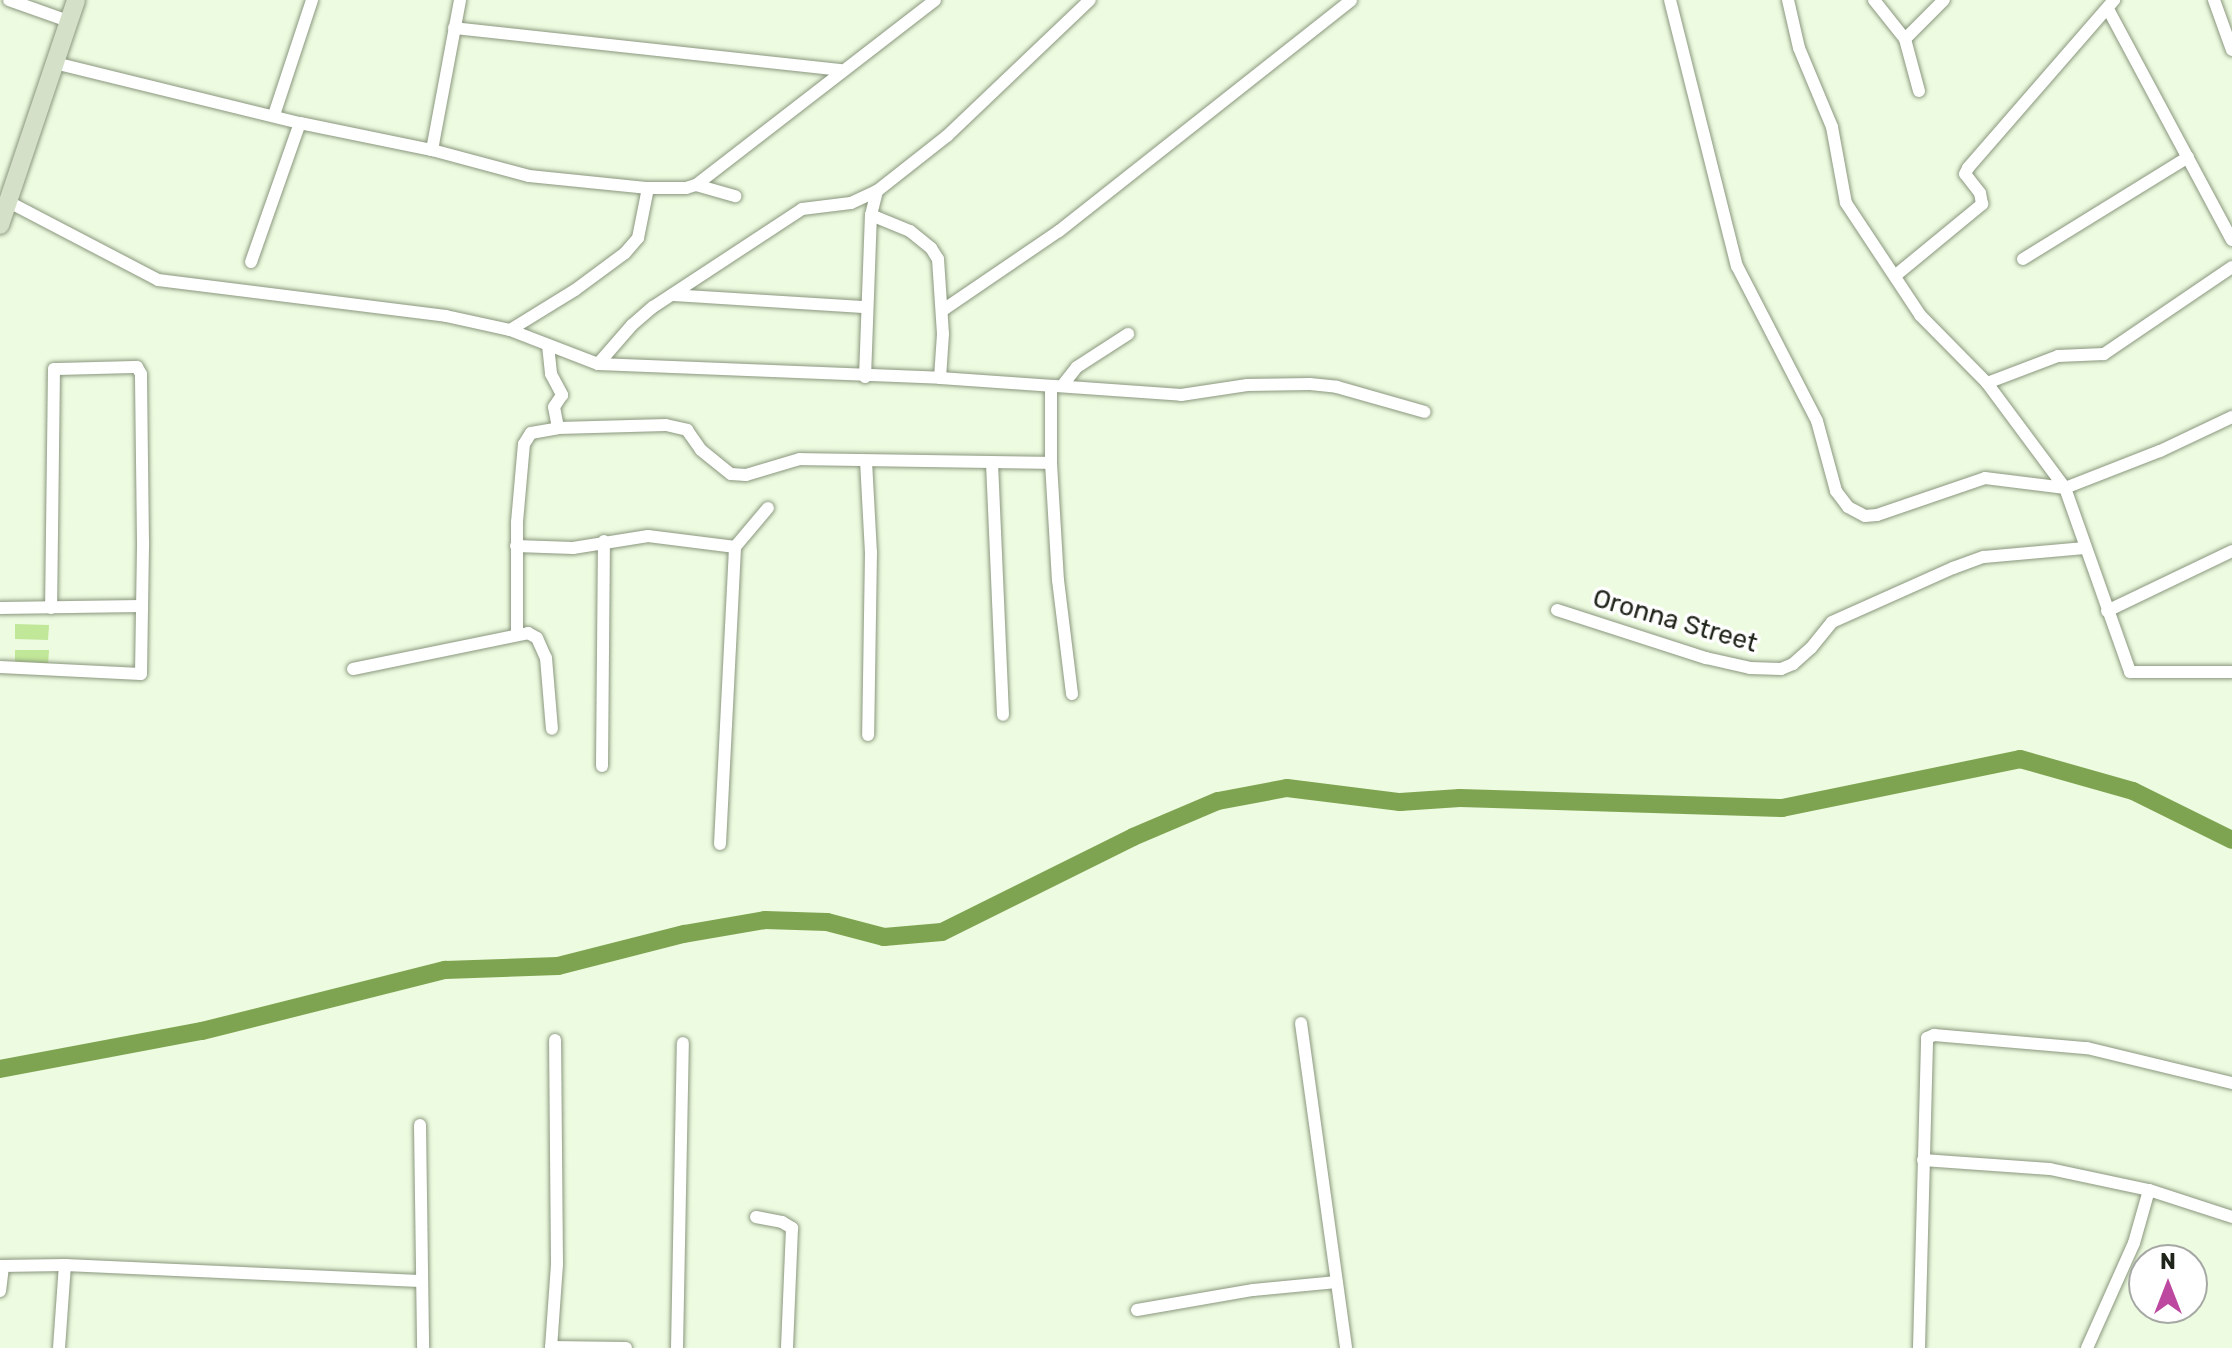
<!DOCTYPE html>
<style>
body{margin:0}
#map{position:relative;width:2232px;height:1348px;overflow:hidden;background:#edfbe0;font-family:Rubik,sans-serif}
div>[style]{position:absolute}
.green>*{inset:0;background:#c1e798}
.river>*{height:18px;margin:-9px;padding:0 9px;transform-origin:9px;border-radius:9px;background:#7fa451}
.roads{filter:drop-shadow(0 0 2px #8a977e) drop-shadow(0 0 2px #8a977e)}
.street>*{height:12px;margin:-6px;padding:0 6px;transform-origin:6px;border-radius:6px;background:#fff}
.secondary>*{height:18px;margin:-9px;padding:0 9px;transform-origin:9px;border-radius:9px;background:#d5e0c8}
span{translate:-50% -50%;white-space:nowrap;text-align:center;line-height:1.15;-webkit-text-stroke:7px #fff;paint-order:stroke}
.street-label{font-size:26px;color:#20251b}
.north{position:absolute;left:2128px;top:1244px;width:80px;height:80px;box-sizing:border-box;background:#fff;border:2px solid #a6a8a4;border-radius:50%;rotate:0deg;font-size:22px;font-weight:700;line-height:32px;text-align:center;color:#20251b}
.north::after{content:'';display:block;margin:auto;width:28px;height:36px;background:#bd489f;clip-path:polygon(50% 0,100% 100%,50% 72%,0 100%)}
</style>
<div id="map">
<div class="green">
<i style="clip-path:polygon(15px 624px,49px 625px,48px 640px,15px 639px)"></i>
<i style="clip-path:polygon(15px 650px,49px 650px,48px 666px,15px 665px)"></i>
</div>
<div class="river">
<i style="left:0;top:1069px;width:206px;rotate:-10.7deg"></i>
<i style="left:202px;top:1031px;width:251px;rotate:-14.1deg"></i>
<i style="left:445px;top:970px;width:113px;rotate:-2deg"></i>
<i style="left:558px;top:966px;width:130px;rotate:-14.3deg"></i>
<i style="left:684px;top:934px;width:82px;rotate:-9.8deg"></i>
<i style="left:765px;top:920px;width:62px;rotate:1.8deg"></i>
<i style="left:827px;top:922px;width:59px;rotate:14.7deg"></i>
<i style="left:884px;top:937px;width:58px;rotate:-4.9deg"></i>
<i style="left:942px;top:932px;width:213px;rotate:-26.4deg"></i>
<i style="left:1133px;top:837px;width:92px;rotate:-23deg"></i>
<i style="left:1218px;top:801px;width:70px;rotate:-10.7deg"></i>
<i style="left:1287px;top:788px;width:114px;rotate:7.1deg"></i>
<i style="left:1400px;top:802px;width:60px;rotate:-3.8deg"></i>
<i style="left:1460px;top:798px;width:322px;rotate:1.8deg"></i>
<i style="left:1782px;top:808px;width:243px;rotate:-11.6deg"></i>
<i style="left:2020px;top:759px;width:117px;rotate:15.8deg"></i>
<i style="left:2133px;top:791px;width:110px;rotate:26.3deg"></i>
</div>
<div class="roads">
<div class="street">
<i style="left:9px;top:0;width:63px;rotate:19.6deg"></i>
<i style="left:1670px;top:0;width:274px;rotate:75.9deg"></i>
<i style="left:1737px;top:266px;width:174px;rotate:62.7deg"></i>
<i style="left:1817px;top:421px;width:73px;rotate:74.8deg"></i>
<i style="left:1836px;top:491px;width:20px;rotate:53deg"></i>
<i style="left:1848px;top:507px;width:19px;rotate:28deg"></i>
<i style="left:1865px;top:516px;width:12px;rotate:-5deg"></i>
<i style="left:1877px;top:515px;width:114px;rotate:-18.9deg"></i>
<i style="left:1985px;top:478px;width:81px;rotate:7.1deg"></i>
<i style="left:2065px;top:488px;width:102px;rotate:-21.3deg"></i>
<i style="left:2160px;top:451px;width:80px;rotate:-25.3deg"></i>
<i style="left:1788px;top:0;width:49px;rotate:77.1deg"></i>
<i style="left:1799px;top:48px;width:86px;rotate:67.3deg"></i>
<i style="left:1832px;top:127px;width:77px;rotate:79.6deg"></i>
<i style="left:1846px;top:203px;width:134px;rotate:56.5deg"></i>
<i style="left:1920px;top:315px;width:95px;rotate:45.4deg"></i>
<i style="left:1987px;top:383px;width:131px;rotate:53.4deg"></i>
<i style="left:2065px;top:488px;width:195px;rotate:70.5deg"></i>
<i style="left:2130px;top:672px;width:102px"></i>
<i style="left:1874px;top:0;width:50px;rotate:51.5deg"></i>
<i style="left:2214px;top:0;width:53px;rotate:70.2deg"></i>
<i style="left:2108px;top:9px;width:262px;rotate:61.8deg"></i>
<i style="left:454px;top:28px;width:389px;rotate:6.2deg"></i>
<i style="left:55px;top:63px;width:252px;rotate:13.8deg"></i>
<i style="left:300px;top:123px;width:135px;rotate:11.6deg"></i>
<i style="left:432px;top:150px;width:100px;rotate:15deg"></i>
<i style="left:529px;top:176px;width:120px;rotate:5.8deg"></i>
<i style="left:648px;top:188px;width:38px"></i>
<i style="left:686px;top:188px;width:10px;rotate:-17deg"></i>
<i style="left:696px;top:185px;width:302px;rotate:-37.7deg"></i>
<i style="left:1919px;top:91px;width:54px;rotate:-105.1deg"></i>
<i style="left:1905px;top:39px;width:55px;rotate:-45deg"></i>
<i style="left:274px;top:115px;width:121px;rotate:-71.7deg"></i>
<i style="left:432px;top:150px;width:153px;rotate:-79.4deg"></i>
<i style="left:696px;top:185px;width:41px;rotate:15.8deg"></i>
<i style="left:7px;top:201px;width:170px;rotate:27.6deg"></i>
<i style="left:158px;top:280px;width:290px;rotate:7.1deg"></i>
<i style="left:446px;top:316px;width:66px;rotate:12.3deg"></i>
<i style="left:510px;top:330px;width:94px;rotate:21.1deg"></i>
<i style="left:598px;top:364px;width:342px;rotate:2.3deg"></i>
<i style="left:940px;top:378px;width:242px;rotate:4deg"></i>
<i style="left:1181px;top:395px;width:67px;rotate:-8.6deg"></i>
<i style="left:1247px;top:385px;width:63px;rotate:-0.9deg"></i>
<i style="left:1310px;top:384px;width:27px;rotate:6deg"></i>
<i style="left:1337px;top:387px;width:91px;rotate:15.9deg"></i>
<i style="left:871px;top:215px;width:42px;rotate:22.3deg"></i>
<i style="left:910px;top:231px;width:27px;rotate:39deg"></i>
<i style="left:931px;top:248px;width:13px;rotate:58deg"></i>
<i style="left:938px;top:259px;width:75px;rotate:86.2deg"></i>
<i style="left:943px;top:334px;width:44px;rotate:93.9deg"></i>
<i style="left:2023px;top:259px;width:194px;rotate:-31.7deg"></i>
<i style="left:251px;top:262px;width:147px;rotate:-70.6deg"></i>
<i style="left:1896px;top:275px;width:112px;rotate:-39.5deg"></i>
<i style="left:1982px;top:204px;width:11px;rotate:-100deg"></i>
<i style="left:1980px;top:193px;width:24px;rotate:-128deg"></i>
<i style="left:1965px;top:174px;width:7px;rotate:-63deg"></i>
<i style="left:1968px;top:168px;width:223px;rotate:-49deg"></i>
<i style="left:672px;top:295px;width:193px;rotate:3.6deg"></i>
<i style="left:943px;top:310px;width:140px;rotate:-34.3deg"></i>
<i style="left:1059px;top:231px;width:372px;rotate:-38.3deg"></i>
<i style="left:510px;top:330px;width:76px;rotate:-31.6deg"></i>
<i style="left:575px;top:290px;width:62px;rotate:-36.5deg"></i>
<i style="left:625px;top:253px;width:20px;rotate:-49deg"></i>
<i style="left:638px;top:238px;width:51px;rotate:-78.7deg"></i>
<i style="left:548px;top:345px;width:29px;rotate:84deg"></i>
<i style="left:551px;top:374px;width:24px;rotate:62deg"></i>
<i style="left:562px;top:395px;width:14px;rotate:124deg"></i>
<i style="left:554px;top:407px;width:21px;rotate:79deg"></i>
<i style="left:598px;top:364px;width:52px;rotate:-48.9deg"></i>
<i style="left:632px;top:325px;width:28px;rotate:-41deg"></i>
<i style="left:653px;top:307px;width:178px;rotate:-33.3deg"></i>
<i style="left:802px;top:209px;width:49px;rotate:-7deg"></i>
<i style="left:851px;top:203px;width:29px;rotate:-25deg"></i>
<i style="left:877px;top:191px;width:89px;rotate:-38.2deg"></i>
<i style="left:947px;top:136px;width:197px;rotate:-43.6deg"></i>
<i style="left:865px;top:377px;width:162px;rotate:-87.9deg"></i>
<i style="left:871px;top:215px;width:25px;rotate:-76deg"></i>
<i style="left:1987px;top:383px;width:76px;rotate:-20.8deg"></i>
<i style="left:2058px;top:356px;width:46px;rotate:-2.5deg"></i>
<i style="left:2104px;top:354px;width:155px;rotate:-34.2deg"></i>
<i style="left:1051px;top:386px;width:77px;rotate:90deg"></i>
<i style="left:1051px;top:463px;width:117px;rotate:86.6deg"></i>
<i style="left:1058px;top:580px;width:115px;rotate:83deg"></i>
<i style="left:1062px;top:386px;width:24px;rotate:-52deg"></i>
<i style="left:1077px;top:367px;width:61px;rotate:-32.9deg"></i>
<i style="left:866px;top:461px;width:91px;rotate:86.9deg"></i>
<i style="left:871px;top:552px;width:183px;rotate:90.9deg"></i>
<i style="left:992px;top:463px;width:252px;rotate:87.5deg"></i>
<i style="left:516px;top:546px;width:57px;rotate:2deg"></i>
<i style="left:573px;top:548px;width:76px;rotate:-9.1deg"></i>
<i style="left:648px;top:536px;width:88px;rotate:7.2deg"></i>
<i style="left:0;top:608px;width:141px;rotate:-0.8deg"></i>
<i style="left:1557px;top:610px;width:157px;rotate:17.9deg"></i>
<i style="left:1706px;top:658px;width:45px;rotate:12.8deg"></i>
<i style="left:1750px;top:668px;width:31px;rotate:2deg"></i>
<i style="left:1781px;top:669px;width:13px;rotate:-23deg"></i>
<i style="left:1793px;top:664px;width:24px;rotate:-42deg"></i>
<i style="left:1811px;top:648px;width:33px;rotate:-51deg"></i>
<i style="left:1832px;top:622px;width:133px;rotate:-24.1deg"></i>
<i style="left:1953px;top:568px;width:33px;rotate:-20deg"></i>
<i style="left:1984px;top:557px;width:101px;rotate:-5.1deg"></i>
<i style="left:2107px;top:611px;width:139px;rotate:-25.6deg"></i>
<i style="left:517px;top:634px;width:112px;rotate:-90deg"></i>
<i style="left:517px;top:522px;width:78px;rotate:-84.9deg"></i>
<i style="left:524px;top:444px;width:13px;rotate:-58deg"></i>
<i style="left:531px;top:433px;width:27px;rotate:-10deg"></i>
<i style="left:558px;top:428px;width:108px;rotate:-1.6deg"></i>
<i style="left:666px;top:425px;width:22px;rotate:13deg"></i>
<i style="left:687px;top:430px;width:24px;rotate:55deg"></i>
<i style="left:701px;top:450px;width:38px;rotate:39deg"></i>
<i style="left:731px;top:474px;width:15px;rotate:4deg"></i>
<i style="left:746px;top:475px;width:56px;rotate:-16.5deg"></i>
<i style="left:800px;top:459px;width:251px;rotate:0.9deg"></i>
<i style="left:0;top:667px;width:141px;rotate:2.8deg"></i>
<i style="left:141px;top:674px;width:132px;rotate:-89.1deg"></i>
<i style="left:143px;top:542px;width:168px;rotate:-90.7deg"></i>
<i style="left:141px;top:374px;width:8px;rotate:-120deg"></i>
<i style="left:137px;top:367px;width:83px;rotate:178.6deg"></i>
<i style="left:54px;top:369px;width:239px;rotate:90.7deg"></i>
<i style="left:353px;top:669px;width:179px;rotate:-11.6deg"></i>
<i style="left:528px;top:633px;width:10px;rotate:29deg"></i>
<i style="left:537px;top:638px;width:22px;rotate:66deg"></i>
<i style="left:546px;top:658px;width:71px;rotate:85.2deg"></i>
<i style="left:602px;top:766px;width:225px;rotate:-89.5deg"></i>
<i style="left:720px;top:844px;width:297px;rotate:-87.1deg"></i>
<i style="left:735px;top:547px;width:51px;rotate:-49.8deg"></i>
<i style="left:1301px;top:1023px;width:328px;rotate:82.1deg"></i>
<i style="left:420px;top:1125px;width:223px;rotate:89.2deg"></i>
<i style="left:1923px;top:1160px;width:127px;rotate:4.1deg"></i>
<i style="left:2050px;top:1169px;width:101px;rotate:12deg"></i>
<i style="left:2149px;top:1190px;width:87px;rotate:18deg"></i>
<i style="left:756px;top:1217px;width:26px;rotate:11deg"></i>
<i style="left:782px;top:1222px;width:12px;rotate:31deg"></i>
<i style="left:792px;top:1228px;width:120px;rotate:92.4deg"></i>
<i style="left:0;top:1266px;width:65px;rotate:-0.9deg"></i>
<i style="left:65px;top:1265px;width:355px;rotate:2.6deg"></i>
<i style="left:0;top:1291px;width:25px;rotate:-83deg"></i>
<i style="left:1137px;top:1310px;width:118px;rotate:-9.8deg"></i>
<i style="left:1253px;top:1290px;width:84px;rotate:-5.4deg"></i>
<i style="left:551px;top:1347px;width:75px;rotate:0.8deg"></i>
<i style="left:59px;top:1348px;width:83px;rotate:-85.9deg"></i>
<i style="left:551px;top:1348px;width:84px;rotate:-85.9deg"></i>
<i style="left:557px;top:1264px;width:224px;rotate:-90.5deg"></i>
<i style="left:677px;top:1348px;width:305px;rotate:-88.9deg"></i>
<i style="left:1919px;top:1348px;width:310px;rotate:-88.5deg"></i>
<i style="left:1927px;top:1038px;width:8px;rotate:-23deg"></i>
<i style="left:1934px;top:1035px;width:154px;rotate:4.9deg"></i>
<i style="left:2087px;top:1048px;width:149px;rotate:13.6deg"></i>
<i style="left:2087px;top:1348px;width:115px;rotate:-65.9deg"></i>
<i style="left:2134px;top:1243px;width:55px;rotate:-74.2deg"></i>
</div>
<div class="secondary">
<i style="left:0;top:225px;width:237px;rotate:-71.3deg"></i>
</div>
</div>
<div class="street-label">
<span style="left:1675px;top:621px;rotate:16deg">Oronna Street</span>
</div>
<div class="north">N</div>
</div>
